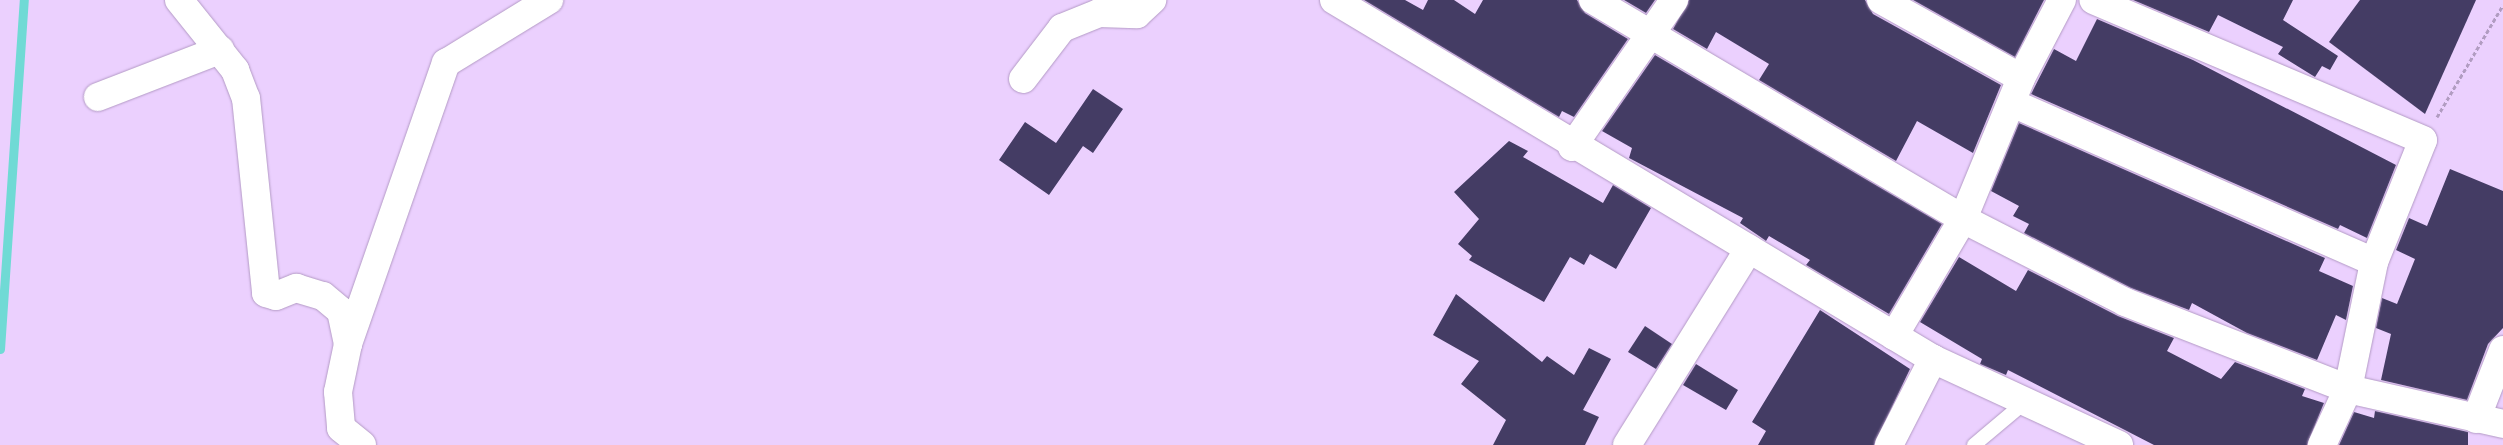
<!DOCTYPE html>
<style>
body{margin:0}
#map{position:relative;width:2503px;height:445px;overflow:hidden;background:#ebd0fe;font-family:"Zilla Slab",serif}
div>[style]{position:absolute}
.stream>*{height:9px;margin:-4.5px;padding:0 4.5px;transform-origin:4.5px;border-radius:4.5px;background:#70dad5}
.building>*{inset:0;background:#443c64}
.path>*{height:3px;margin-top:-1.5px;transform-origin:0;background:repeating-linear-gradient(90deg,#b19cc1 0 4px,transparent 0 6.5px)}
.roads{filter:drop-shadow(0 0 1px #b39ac5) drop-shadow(0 0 1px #b39ac5)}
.lane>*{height:14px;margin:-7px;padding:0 7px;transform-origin:7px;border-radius:7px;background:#fff}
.street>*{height:28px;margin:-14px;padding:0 14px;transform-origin:14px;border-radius:14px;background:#fff}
span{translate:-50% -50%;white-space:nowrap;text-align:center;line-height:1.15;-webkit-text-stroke:5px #f3e2fe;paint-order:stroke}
</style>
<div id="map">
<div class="stream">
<i style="left:0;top:349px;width:350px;rotate:-86.1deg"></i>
</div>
<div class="building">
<i style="clip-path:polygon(1364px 0,1405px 0,1423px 10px,1428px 0,1454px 0,1475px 14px,1483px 0,1577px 0,1585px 13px,1628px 39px,1574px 117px,1562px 111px,1559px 117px)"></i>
<i style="clip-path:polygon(1624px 0,1655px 0,1646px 13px)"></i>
<i style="clip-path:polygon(1689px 0,1865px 0,1873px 14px,2001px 85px,1973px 153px,1917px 121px,1896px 161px,1759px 80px,1769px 64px,1716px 32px,1707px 49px,1673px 29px)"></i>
<i style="clip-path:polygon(1913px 0,2044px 0,2015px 57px)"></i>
<i style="clip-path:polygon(2133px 0,2293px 0,2283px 20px,2338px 56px,2330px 70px,2322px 66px,2315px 77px,2278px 54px,2283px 47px,2218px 15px,2209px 32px)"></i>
<i style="clip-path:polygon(2360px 0,2476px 0,2425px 114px,2329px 42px)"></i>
<i style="clip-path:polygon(2097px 19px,2193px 60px,2396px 165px,2367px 238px,2340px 225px,2338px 229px,2031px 94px,2054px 49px,2076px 61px)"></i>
<i style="clip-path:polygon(1655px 55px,1942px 224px,1889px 314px,1806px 265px,1810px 260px,1769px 236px,1766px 241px,1759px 236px,1740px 223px,1743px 218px,1629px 158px,1632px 148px,1602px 131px)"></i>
<i style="clip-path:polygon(1093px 89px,1123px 109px,1093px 153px,1083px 146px,1049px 195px,999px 160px,1025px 122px,1056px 143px)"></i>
<i style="clip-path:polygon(2019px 123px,2325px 258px,2319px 271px,2353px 286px,2346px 320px,2336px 315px,2317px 360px,2247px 333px,2192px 303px,2189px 310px,2131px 288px,2024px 233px,2029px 224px,2013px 216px,2019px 206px,1991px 191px)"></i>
<i style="clip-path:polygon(1509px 141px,1528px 151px,1523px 157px,1603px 203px,1613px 185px,1651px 208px,1616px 269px,1590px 254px,1584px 265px,1570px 257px,1544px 302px,1469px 260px,1472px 256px,1458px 244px,1479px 219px,1454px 192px)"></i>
<i style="clip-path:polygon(2450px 169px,2503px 191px,2503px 328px,2488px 344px,2467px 400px,2381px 380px,2391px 334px,2376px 328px,2382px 298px,2397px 304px,2415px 259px,2396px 250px,2409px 218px,2427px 226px)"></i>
<i style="clip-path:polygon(1959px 257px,2016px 291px,2028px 270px,2118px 316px,2174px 338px,2167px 351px,2221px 379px,2235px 362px,2305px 389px,2302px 396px,2324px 403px,2307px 445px,2154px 445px,2008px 370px,2006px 375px,1980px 364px,1982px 359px,1920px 322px)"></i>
<i style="clip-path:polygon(1456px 294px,1542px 362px,1547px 356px,1574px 375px,1589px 348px,1611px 359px,1583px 410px,1599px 417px,1585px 445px,1493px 445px,1506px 420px,1461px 384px,1479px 361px,1433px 335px)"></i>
<i style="clip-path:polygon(1820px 310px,1910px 369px,1874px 445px,1758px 445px,1766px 431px,1752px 422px)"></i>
<i style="clip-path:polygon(1645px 326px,1672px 344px,1656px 369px,1628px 352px)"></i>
<i style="clip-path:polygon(1696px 364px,1738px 390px,1726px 410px,1683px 385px)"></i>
<i style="clip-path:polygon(2375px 411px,2468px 432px,2468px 445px,2339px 445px,2354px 412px,2374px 418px)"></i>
</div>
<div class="path">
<i style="left:2437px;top:117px;width:130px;rotate:-59.5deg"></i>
</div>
<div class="roads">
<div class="lane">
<i style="left:1974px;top:445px;width:67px;rotate:-40.1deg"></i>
</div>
<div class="street">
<i style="left:179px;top:0;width:90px;rotate:51.3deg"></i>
<i style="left:235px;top:70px;width:30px;rotate:69deg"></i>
<i style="left:246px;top:98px;width:196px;rotate:84.1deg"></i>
<i style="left:266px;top:293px;width:10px;rotate:17deg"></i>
<i style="left:276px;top:296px;width:22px;rotate:-22deg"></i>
<i style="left:296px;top:288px;width:28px;rotate:17deg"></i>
<i style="left:323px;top:296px;width:23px;rotate:40deg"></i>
<i style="left:341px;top:311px;width:34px;rotate:78deg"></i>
<i style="left:348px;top:344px;width:49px;rotate:101.8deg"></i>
<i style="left:338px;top:392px;width:36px;rotate:85deg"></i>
<i style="left:341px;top:428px;width:27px;rotate:39deg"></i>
<i style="left:1334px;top:0;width:698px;rotate:30.94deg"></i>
<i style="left:1933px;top:359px;width:205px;rotate:24.8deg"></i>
<i style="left:1593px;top:0;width:430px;rotate:30.6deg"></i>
<i style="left:1963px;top:219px;width:182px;rotate:27.1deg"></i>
<i style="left:2125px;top:302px;width:239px;rotate:21.3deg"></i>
<i style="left:2348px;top:389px;width:159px;rotate:12.7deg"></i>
<i style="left:1881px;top:0;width:160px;rotate:29.1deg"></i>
<i style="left:1023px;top:79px;width:64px;rotate:-52.6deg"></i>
<i style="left:1062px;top:28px;width:40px;rotate:-22deg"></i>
<i style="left:1099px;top:13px;width:38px;rotate:2deg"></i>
<i style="left:1137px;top:14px;width:21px;rotate:-43deg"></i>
<i style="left:98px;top:97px;width:131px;rotate:-21.1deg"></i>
<i style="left:2012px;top:103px;width:395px;rotate:23.7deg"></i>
<i style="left:2374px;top:262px;width:131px;rotate:-68.1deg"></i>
<i style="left:2423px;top:140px;width:358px;rotate:-157deg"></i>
<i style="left:1572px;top:147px;width:179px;rotate:-55.2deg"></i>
<i style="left:1894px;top:336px;width:136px;rotate:-59.5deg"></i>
<i style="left:1963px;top:219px;width:152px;rotate:-67.6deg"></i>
<i style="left:2021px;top:78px;width:88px;rotate:-62.3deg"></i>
<i style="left:348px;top:344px;width:298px;rotate:-70.8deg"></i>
<i style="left:446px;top:63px;width:121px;rotate:-31.5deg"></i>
<i style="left:2476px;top:419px;width:74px;rotate:-68.6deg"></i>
<i style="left:1627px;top:445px;width:231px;rotate:-58.1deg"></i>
<i style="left:1889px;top:445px;width:97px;rotate:-62.9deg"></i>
<i style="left:2322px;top:445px;width:62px;rotate:-65.1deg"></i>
<i style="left:2348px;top:389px;width:130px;rotate:-78.4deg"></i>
</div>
</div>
</div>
